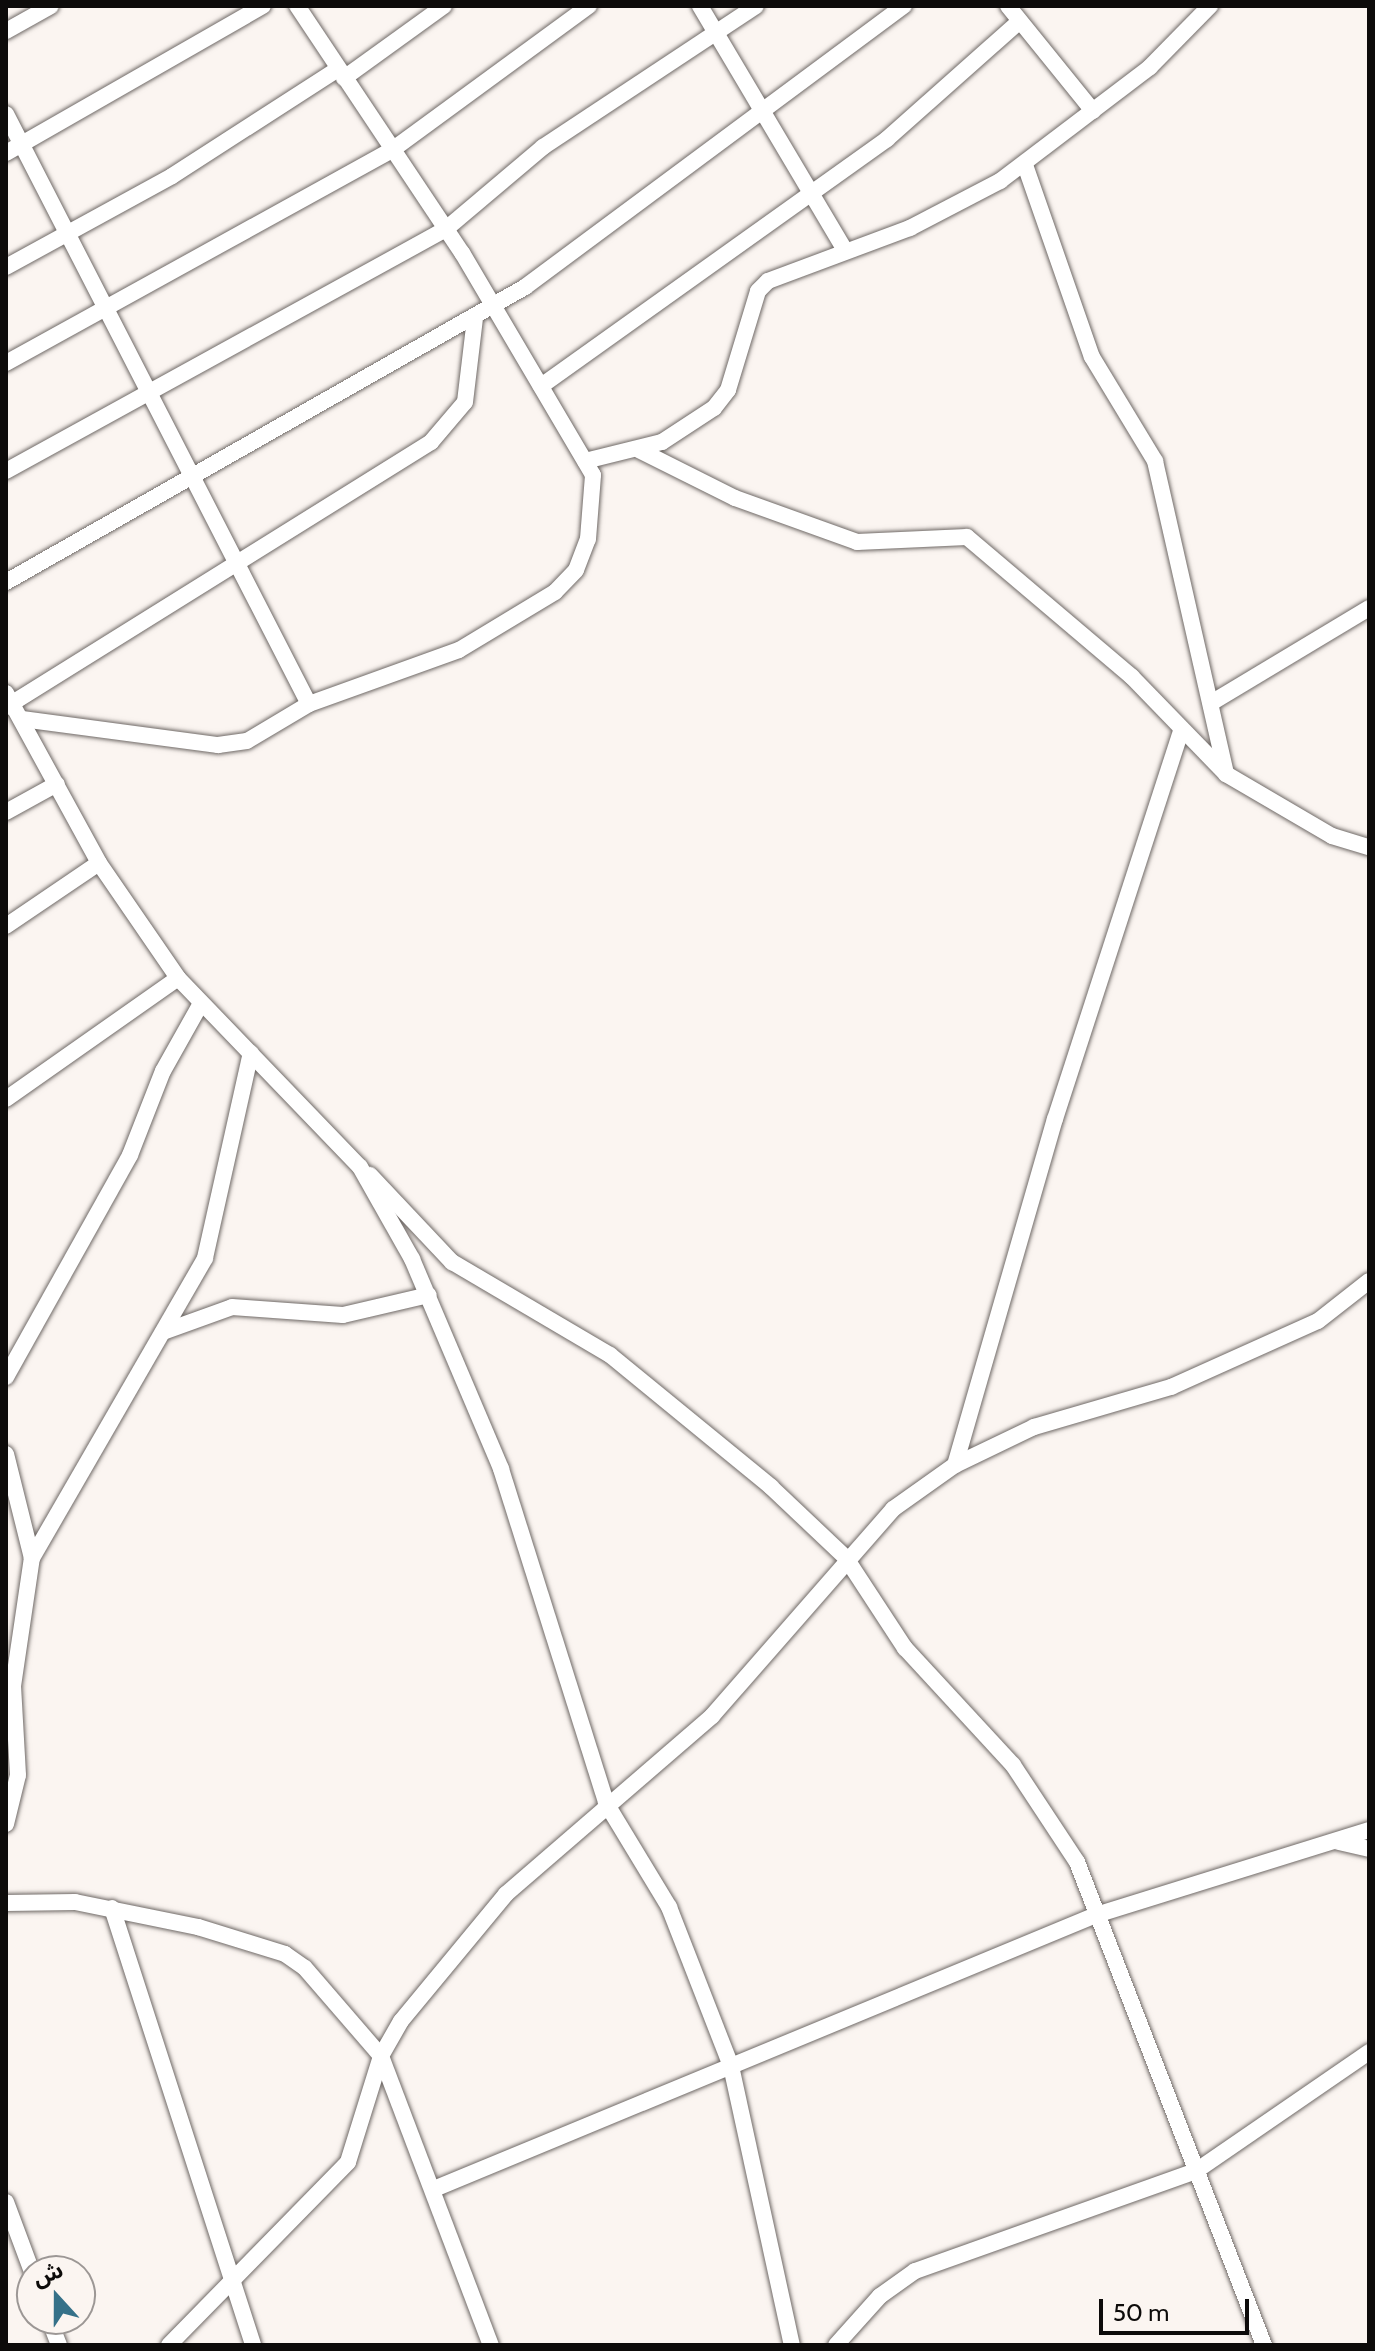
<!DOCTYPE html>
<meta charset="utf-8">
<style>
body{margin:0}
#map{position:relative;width:1375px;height:2351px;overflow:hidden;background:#fbf5f1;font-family:Cabin,"Noto Sans Arabic",sans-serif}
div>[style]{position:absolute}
.roads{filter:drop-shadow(0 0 2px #6f6966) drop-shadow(0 0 2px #6f6966)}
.minor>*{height:16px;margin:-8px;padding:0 8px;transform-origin:8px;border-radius:8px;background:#fff}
span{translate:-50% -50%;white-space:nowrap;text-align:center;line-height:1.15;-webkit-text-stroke:8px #fbf5f1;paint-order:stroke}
.frame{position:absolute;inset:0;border:8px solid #0d0b0a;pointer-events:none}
.north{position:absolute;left:16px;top:2255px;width:80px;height:80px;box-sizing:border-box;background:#fbf5f1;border:2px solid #9c9795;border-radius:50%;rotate:339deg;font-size:22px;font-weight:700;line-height:32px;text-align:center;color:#0d0b0a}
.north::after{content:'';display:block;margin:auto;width:28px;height:36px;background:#357189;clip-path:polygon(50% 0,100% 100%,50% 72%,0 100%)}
.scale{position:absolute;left:1099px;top:2299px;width:150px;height:36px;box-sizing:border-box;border:4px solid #0d0b0a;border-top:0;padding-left:10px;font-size:24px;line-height:28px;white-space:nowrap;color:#0d0b0a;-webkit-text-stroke:6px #fbf5f1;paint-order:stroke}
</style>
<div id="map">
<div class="roads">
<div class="minor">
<i style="left:700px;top:6px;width:284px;rotate:59.3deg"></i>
<i style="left:1008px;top:6px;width:135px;rotate:51deg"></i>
<i style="left:6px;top:31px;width:51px;rotate:-29.1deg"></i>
<i style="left:344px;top:78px;width:123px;rotate:-35.8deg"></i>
<i style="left:6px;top:114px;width:663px;rotate:62.82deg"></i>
<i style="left:6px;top:153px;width:296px;rotate:-29.8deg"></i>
<i style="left:1025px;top:165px;width:203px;rotate:70.8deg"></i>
<i style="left:1092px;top:357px;width:122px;rotate:58.8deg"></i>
<i style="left:1155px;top:461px;width:321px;rotate:77.2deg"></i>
<i style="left:6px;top:267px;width:189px;rotate:-28.7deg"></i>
<i style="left:172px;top:176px;width:197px;rotate:-32.8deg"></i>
<i style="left:6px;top:363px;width:441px;rotate:-28.9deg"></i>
<i style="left:392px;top:150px;width:244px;rotate:-36.2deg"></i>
<i style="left:541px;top:386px;width:425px;rotate:-35.5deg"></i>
<i style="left:887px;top:139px;width:176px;rotate:-41.6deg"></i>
<i style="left:639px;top:450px;width:107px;rotate:26.6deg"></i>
<i style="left:735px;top:498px;width:130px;rotate:19.8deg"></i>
<i style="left:857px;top:542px;width:110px;rotate:-2.6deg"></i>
<i style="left:967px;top:537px;width:216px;rotate:40.3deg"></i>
<i style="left:1132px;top:677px;width:135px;rotate:45.9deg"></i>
<i style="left:1226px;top:774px;width:123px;rotate:30.3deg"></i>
<i style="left:1332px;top:836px;width:39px;rotate:17deg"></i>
<i style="left:585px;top:461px;width:79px;rotate:-13.9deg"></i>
<i style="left:662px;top:442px;width:62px;rotate:-33.2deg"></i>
<i style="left:714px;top:408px;width:23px;rotate:-52deg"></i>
<i style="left:728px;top:390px;width:103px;rotate:-73.1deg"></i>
<i style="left:758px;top:291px;width:14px;rotate:-45deg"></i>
<i style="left:768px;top:281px;width:152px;rotate:-20.5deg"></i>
<i style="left:910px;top:228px;width:102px;rotate:-27.6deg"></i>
<i style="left:1000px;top:181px;width:188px;rotate:-37.2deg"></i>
<i style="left:1150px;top:67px;width:86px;rotate:-45.5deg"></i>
<i style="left:6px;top:471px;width:502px;rotate:-28.81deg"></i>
<i style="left:446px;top:229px;width:127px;rotate:-40.2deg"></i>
<i style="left:543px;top:147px;width:255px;rotate:-33.5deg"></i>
<i style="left:6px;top:582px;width:597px;rotate:-29.61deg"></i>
<i style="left:525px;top:287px;width:472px;rotate:-36.6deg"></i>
<i style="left:6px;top:693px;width:194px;rotate:61.3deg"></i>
<i style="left:99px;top:863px;width:140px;rotate:55.5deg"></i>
<i style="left:178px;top:978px;width:262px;rotate:46.1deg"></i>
<i style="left:360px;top:1167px;width:106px;rotate:60.5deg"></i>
<i style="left:412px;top:1259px;width:228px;rotate:67deg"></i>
<i style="left:501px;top:1469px;width:350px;rotate:72.5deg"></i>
<i style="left:606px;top:1803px;width:122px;rotate:58.8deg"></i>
<i style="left:669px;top:1907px;width:171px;rotate:68.7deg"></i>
<i style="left:731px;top:2066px;width:286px;rotate:77.7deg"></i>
<i style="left:1211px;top:703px;width:184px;rotate:-31deg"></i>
<i style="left:6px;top:707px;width:501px;rotate:-31.94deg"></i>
<i style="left:431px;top:442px;width:52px;rotate:-49.6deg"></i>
<i style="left:465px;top:402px;width:85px;rotate:-83.2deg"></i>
<i style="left:22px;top:719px;width:198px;rotate:7.6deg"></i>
<i style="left:218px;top:745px;width:29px;rotate:-8deg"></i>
<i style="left:247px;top:741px;width:72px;rotate:-30.8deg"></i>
<i style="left:309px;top:704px;width:159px;rotate:-19.8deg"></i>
<i style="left:459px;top:650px;width:112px;rotate:-31.1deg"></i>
<i style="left:555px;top:592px;width:30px;rotate:-46deg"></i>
<i style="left:576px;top:570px;width:33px;rotate:-69deg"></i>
<i style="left:588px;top:539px;width:64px;rotate:-85.5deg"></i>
<i style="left:593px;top:475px;width:258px;rotate:-120.5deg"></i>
<i style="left:462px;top:253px;width:297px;rotate:-123.7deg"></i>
<i style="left:6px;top:812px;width:58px;rotate:-28.8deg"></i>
<i style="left:6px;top:926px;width:112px;rotate:-34.1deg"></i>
<i style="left:6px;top:1099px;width:210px;rotate:-35.1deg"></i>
<i style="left:370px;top:1175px;width:120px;rotate:46.7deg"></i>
<i style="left:452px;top:1262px;width:183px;rotate:30.5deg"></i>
<i style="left:610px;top:1355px;width:208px;rotate:39.3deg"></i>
<i style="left:771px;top:1487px;width:103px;rotate:43.4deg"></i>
<i style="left:846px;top:1558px;width:108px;rotate:56.8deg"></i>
<i style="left:905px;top:1648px;width:159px;rotate:47.3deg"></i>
<i style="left:1013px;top:1765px;width:116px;rotate:56.6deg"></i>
<i style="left:1077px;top:1862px;width:518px;rotate:68.84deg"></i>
<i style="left:163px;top:1332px;width:73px;rotate:-19.9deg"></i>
<i style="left:232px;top:1307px;width:111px;rotate:4.1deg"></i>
<i style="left:343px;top:1315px;width:88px;rotate:-13.1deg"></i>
<i style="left:6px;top:1377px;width:254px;rotate:-60.8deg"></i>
<i style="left:130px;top:1155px;width:90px;rotate:-68.6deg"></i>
<i style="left:163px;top:1071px;width:76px;rotate:-60.7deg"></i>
<i style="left:6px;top:1454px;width:107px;rotate:76deg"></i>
<i style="left:955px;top:1465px;width:360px;rotate:-73.9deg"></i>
<i style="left:1055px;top:1119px;width:407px;rotate:-72deg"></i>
<i style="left:6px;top:1824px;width:50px;rotate:-76.2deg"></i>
<i style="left:18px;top:1775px;width:89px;rotate:-93.2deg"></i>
<i style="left:13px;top:1686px;width:129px;rotate:-81.6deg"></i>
<i style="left:32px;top:1558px;width:346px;rotate:-60deg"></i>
<i style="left:205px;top:1258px;width:210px;rotate:-77.4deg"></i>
<i style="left:1339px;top:1842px;width:31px;rotate:13deg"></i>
<i style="left:6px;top:1903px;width:69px;rotate:-0.8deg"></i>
<i style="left:75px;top:1902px;width:126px;rotate:11.5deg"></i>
<i style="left:198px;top:1927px;width:91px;rotate:17.2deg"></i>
<i style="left:285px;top:1954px;width:24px;rotate:35deg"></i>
<i style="left:305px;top:1968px;width:116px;rotate:49.2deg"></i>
<i style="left:381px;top:2056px;width:309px;rotate:69.2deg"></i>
<i style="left:112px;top:1908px;width:459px;rotate:72.1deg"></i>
<i style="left:434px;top:2189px;width:716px;rotate:-22.48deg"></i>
<i style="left:1096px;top:1915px;width:286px;rotate:-17.3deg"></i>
<i style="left:6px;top:2202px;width:75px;rotate:69.6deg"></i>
<i style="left:49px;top:2319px;width:28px;rotate:69deg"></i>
<i style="left:169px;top:2345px;width:256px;rotate:-45.6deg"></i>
<i style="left:348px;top:2162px;width:111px;rotate:-72.7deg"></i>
<i style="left:381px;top:2056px;width:40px;rotate:-60.3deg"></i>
<i style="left:401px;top:2021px;width:165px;rotate:-50.4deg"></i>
<i style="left:506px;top:1894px;width:272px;rotate:-40.8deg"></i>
<i style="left:712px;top:1716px;width:275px;rotate:-48.8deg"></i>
<i style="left:893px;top:1509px;width:76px;rotate:-35.4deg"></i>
<i style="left:955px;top:1465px;width:88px;rotate:-25.7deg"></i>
<i style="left:1034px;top:1427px;width:143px;rotate:-16.3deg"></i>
<i style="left:1171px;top:1387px;width:161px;rotate:-24.2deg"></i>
<i style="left:1318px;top:1321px;width:65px;rotate:-38.1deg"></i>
<i style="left:836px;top:2345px;width:66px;rotate:-48.1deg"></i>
<i style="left:880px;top:2296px;width:43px;rotate:-35.5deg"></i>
<i style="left:915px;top:2271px;width:298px;rotate:-19.6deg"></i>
<i style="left:1196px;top:2171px;width:210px;rotate:-34.5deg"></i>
</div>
</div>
<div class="frame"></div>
<div class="north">ش</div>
<div class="scale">50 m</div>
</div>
